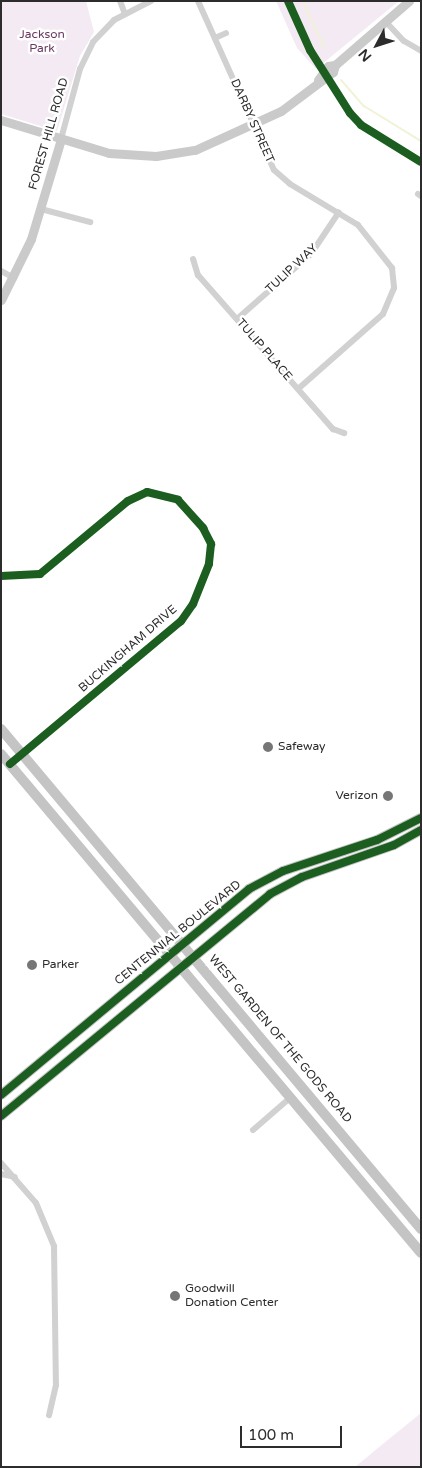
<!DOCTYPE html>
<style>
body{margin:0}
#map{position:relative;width:422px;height:1468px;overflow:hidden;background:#fff;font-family:"Varela Round",sans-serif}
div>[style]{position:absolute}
.green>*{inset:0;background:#f4eaf3}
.stream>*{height:2px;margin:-1px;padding:0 1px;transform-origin:1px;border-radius:1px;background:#f1f2d6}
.street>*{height:6px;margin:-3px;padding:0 3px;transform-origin:3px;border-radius:3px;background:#d1d1d1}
.secondary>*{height:9px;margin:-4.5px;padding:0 4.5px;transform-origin:4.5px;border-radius:4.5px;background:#cacaca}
.primary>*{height:10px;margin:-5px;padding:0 5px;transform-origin:5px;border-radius:5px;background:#c4c4c4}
.cycleway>*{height:8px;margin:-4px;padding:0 4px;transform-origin:4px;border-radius:4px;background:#1b5e20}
.dots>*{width:14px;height:14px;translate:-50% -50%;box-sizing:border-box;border:2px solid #fff;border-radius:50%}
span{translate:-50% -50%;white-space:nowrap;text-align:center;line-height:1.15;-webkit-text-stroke:5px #fff;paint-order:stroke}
.park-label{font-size:12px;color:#693961}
.street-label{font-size:12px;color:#2c2c2c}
.poi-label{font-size:12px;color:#2c2c2c}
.left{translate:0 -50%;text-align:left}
.right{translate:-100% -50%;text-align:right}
.frame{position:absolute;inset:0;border:2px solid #2c2c2c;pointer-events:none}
.north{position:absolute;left:352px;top:20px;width:50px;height:50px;-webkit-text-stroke:4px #fff;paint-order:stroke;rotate:230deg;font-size:14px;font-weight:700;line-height:20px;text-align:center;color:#2c2c2c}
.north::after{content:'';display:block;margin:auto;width:18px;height:22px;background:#2c2c2c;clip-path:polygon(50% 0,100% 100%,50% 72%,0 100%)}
.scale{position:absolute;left:240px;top:1426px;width:102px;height:22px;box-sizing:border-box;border:2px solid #2c2c2c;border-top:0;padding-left:6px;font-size:15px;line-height:18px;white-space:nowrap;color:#2c2c2c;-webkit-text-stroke:4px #fff;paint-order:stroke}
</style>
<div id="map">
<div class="green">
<i style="clip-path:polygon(1px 1px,86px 1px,94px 32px,80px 56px,57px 131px,1px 114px)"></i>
<i style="clip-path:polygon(276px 1px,399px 1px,316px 69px,297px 48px)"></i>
<i style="clip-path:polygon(421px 1413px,421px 1467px,355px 1467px,384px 1443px)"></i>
</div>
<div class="stream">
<i style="left:303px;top:1px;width:51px;rotate:65.5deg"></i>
<i style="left:341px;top:80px;width:35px;rotate:49deg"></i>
<i style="left:364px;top:106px;width:67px;rotate:31.6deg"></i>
</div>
<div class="street">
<i style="left:120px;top:1px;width:14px;rotate:69deg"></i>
<i style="left:198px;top:1px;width:185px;rotate:65.8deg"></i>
<i style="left:274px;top:170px;width:21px;rotate:41deg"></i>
<i style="left:290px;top:184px;width:79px;rotate:31.1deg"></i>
<i style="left:358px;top:225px;width:55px;rotate:51.7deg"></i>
<i style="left:392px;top:268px;width:20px;rotate:84deg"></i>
<i style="left:394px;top:288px;width:28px;rotate:113deg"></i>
<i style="left:383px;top:314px;width:113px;rotate:138.6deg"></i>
<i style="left:386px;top:22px;width:26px;rotate:47deg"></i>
<i style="left:404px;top:41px;width:20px;rotate:30deg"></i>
<i style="left:215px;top:38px;width:12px;rotate:-24deg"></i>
<i style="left:61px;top:139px;width:73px;rotate:-74.8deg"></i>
<i style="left:80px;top:69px;width:30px;rotate:-64deg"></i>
<i style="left:93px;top:42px;width:30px;rotate:-46deg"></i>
<i style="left:114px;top:20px;width:42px;rotate:-27.2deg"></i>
<i style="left:418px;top:194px;width:4px;rotate:34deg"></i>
<i style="left:41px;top:209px;width:51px;rotate:14.9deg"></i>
<i style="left:193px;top:259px;width:17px;rotate:73deg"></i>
<i style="left:198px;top:275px;width:205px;rotate:48.8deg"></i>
<i style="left:333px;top:429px;width:12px;rotate:20deg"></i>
<i style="left:1px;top:271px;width:15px;rotate:28deg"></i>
<i style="left:237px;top:319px;width:98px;rotate:-41.3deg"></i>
<i style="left:311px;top:254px;width:50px;rotate:-56.3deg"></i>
<i style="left:1px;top:576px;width:39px;rotate:-3deg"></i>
<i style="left:40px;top:574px;width:114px;rotate:-39.7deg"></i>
<i style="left:128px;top:501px;width:21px;rotate:-25deg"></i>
<i style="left:147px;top:492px;width:32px;rotate:14deg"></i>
<i style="left:178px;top:500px;width:38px;rotate:48deg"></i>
<i style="left:203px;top:528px;width:18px;rotate:63deg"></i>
<i style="left:211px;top:544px;width:20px;rotate:96deg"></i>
<i style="left:209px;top:564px;width:43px;rotate:111.8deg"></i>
<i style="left:193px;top:604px;width:21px;rotate:125deg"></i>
<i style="left:181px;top:621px;width:223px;rotate:140.1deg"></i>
<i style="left:253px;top:1130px;width:50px;rotate:-41deg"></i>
<i style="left:1px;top:1163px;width:53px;rotate:48.8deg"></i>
<i style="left:36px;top:1203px;width:47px;rotate:67.3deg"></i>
<i style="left:54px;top:1246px;width:139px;rotate:89.2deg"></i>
<i style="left:56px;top:1385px;width:31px;rotate:103deg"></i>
<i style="left:1px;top:1174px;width:14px;rotate:12deg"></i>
</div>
<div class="secondary">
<i style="left:318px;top:80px;width:17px;rotate:-54deg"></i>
<i style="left:328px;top:66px;width:7px;rotate:-8deg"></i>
<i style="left:1px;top:120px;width:113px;rotate:17deg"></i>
<i style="left:109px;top:153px;width:47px;rotate:3.7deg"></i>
<i style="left:156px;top:156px;width:39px;rotate:-9deg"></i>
<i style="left:195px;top:150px;width:94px;rotate:-24.4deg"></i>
<i style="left:281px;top:111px;width:65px;rotate:-36.9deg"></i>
<i style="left:333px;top:72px;width:7px;rotate:-74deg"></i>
<i style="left:335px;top:65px;width:98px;rotate:-40.9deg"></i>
<i style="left:1px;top:300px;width:68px;rotate:-63.8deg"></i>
<i style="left:31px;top:239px;width:104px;rotate:-73.3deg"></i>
</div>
<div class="primary">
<i style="left:1px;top:729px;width:653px;rotate:49.97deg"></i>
<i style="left:1px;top:754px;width:652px;rotate:49.91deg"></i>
<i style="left:1px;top:1095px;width:322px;rotate:-39.7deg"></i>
<i style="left:249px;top:889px;width:38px;rotate:-28deg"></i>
<i style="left:283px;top:871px;width:99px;rotate:-18.3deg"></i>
<i style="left:377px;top:840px;width:49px;rotate:-26.6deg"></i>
<i style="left:1px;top:1116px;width:349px;rotate:-39.5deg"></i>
<i style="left:270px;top:894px;width:36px;rotate:-28deg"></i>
<i style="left:302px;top:877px;width:97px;rotate:-19.2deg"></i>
<i style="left:394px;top:845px;width:31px;rotate:-29deg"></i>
</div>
<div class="cycleway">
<i style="left:288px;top:1px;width:54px;rotate:65.8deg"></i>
<i style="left:310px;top:50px;width:75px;rotate:57.6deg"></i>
<i style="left:350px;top:113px;width:16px;rotate:47deg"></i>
<i style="left:361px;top:125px;width:70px;rotate:31.7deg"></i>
<i style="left:1px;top:576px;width:39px;rotate:-3deg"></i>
<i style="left:40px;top:574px;width:114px;rotate:-39.7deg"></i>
<i style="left:128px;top:501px;width:21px;rotate:-25deg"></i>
<i style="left:147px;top:492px;width:32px;rotate:14deg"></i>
<i style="left:178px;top:500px;width:38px;rotate:48deg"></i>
<i style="left:203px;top:528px;width:18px;rotate:63deg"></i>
<i style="left:211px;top:544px;width:20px;rotate:96deg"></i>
<i style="left:209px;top:564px;width:43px;rotate:111.8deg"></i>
<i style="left:193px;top:604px;width:21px;rotate:125deg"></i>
<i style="left:181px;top:621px;width:223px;rotate:140.1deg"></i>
<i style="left:1px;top:1095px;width:322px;rotate:-39.7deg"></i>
<i style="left:249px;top:889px;width:38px;rotate:-28deg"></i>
<i style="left:283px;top:871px;width:99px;rotate:-18.3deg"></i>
<i style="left:377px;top:840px;width:49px;rotate:-26.6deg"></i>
<i style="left:1px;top:1116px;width:349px;rotate:-39.5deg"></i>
<i style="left:270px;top:894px;width:36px;rotate:-28deg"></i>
<i style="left:302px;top:877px;width:97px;rotate:-19.2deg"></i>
<i style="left:394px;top:845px;width:31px;rotate:-29deg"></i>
</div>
<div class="dots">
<i style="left:268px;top:747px;background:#767676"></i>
<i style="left:388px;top:796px;background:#767676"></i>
<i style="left:32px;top:965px;background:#767676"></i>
<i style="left:175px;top:1296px;background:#767676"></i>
</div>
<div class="park-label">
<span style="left:42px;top:42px">Jackson<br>Park</span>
</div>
<div class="street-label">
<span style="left:252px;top:121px;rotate:66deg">DARBY STREET</span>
<span style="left:49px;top:134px;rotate:-74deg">FOREST HILL ROAD</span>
<span style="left:292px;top:269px;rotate:-43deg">TULIP WAY</span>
<span style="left:264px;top:350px;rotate:49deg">TULIP PLACE</span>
<span style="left:128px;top:649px;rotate:-41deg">BUCKINGHAM DRIVE</span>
<span style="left:178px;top:933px;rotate:-39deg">CENTENNIAL BOULEVARD</span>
<span style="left:280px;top:1039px;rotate:50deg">WEST GARDEN OF THE GODS ROAD</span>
</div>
<div class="poi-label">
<span class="left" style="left:278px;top:747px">Safeway</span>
<span class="right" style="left:378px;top:796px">Verizon</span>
<span class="left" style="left:42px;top:965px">Parker</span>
<span class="left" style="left:185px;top:1296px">Goodwill<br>Donation Center</span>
</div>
<div class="frame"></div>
<div class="north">N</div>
<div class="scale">100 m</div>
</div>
